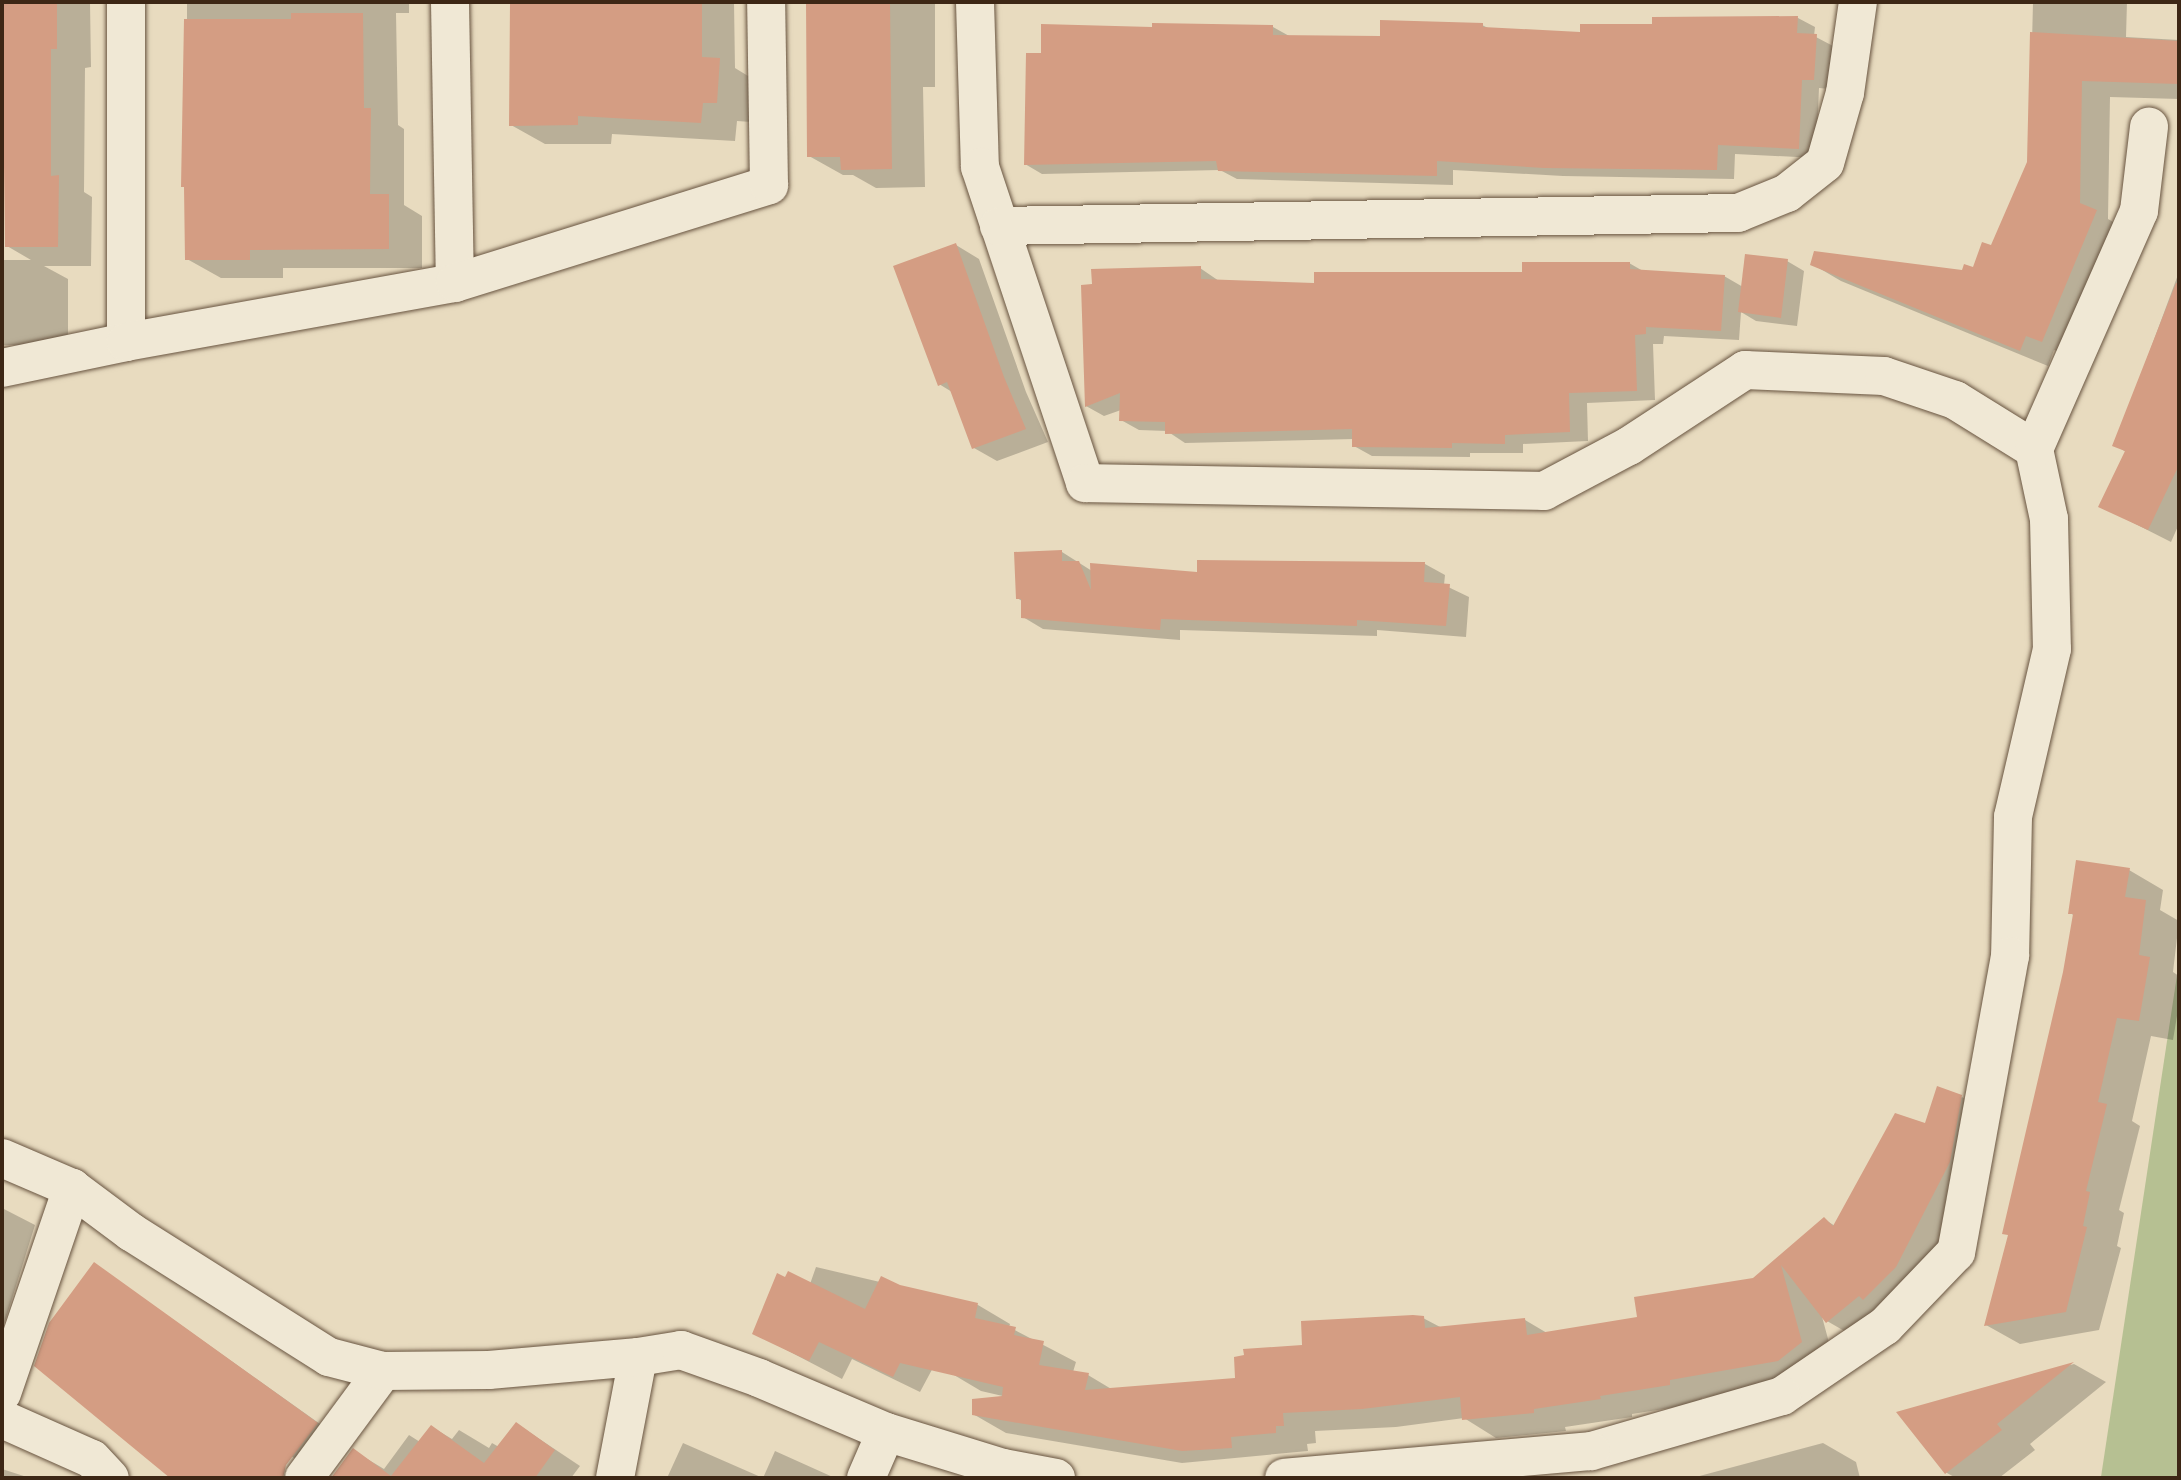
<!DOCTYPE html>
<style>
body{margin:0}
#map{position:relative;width:2181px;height:1480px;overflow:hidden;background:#e8dbbf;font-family:Cardo,serif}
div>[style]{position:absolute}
.green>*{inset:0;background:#b6c092}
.shadow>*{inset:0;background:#0003}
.building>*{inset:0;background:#d49d83}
.roads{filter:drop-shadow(0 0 2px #685440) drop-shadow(0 0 2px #685440)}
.minor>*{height:38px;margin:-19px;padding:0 19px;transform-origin:19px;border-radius:19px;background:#f0e8d5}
.tertiary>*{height:38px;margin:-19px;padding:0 19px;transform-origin:19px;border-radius:19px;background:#f0e8d5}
span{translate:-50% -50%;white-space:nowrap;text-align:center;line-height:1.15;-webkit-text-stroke:7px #f0e8d5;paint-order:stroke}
.frame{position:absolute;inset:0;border:4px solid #3d2715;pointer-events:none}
</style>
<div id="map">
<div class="green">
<i style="clip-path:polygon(2179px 962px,2179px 1478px,2101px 1478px,2101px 1477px)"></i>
</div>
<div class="shadow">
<i style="clip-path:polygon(2px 2px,90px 2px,91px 67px,85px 68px,84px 192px,92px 197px,91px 266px,44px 266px,68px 279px,68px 345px,2px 345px,2px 260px,31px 260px,7px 246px,8px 167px,2px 167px)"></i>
<i style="clip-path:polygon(187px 2px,409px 2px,409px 13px,396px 13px,398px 125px,404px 129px,404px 205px,422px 216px,422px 268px,283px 268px,283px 278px,221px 278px,187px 259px)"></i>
<i style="clip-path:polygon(511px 2px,734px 2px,735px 68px,753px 79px,751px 122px,737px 121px,735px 141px,612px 134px,611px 144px,545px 144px,511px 125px)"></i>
<i style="clip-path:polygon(808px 2px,935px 2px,935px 87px,923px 87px,925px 187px,876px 188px,853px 175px,843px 175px,809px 156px)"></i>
<i style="clip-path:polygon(2033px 2px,2127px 2px,2126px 37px,2179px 40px,2179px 99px,2110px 97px,2108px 219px,2124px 228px,2071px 357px,2054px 350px,2048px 366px,1841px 281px,1812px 264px,1964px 272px,1974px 269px,1992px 247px,2029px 162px)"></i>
<i style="clip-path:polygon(1798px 18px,1815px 27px,1814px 36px,1833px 46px,1830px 89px,1819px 88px,1816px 158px,1735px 154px,1734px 179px,1563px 176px,1453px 170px,1453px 185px,1237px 179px,1220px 170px,1042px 174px,1025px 164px,1043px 55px,1154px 29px,1273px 27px,1291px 37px,1382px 38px,1482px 25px,1490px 29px,1582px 34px,1654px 26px)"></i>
<i style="clip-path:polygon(956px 245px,979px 259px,1026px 392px,1048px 442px,997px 461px,974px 448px,952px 392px,939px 384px)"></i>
<i style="clip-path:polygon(1787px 261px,1804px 271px,1797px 326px,1756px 321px,1741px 312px,1739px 340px,1664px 336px,1663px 344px,1653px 344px,1655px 400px,1587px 403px,1588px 441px,1523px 444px,1523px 453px,1470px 453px,1470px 457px,1372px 456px,1354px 446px,1354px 439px,1185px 443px,1167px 431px,1139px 430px,1121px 420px,1121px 410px,1104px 416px,1086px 406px,1200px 268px,1219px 281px,1315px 285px,1523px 274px,1629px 263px,1643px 271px,1724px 276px,1743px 287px)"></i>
<i style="clip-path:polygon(2179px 272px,2179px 524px,2171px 542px,2100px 506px,2126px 452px,2115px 445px)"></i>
<i style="clip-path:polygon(1062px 552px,1092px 571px,1198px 574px,1199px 562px,1425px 564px,1445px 575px,1444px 585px,1469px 597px,1466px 637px,1377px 630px,1377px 636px,1180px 630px,1180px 640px,1043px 629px,1023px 617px,1022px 601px,1017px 598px)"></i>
<i style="clip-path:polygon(2129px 870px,2163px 890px,2160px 910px,2179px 921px,2173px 972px,2179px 976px,2179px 1004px,2173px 1040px,2151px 1036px,2132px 1121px,2140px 1126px,2119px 1210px,2124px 1213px,2117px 1246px,2121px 1248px,2099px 1330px,2020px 1344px,1986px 1325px,2010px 1236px,2065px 973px,2075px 916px,2070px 913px)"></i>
<i style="clip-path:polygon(1962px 1097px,1994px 1115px,1928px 1285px,1860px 1340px,1827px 1321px,1821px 1313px,1834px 1361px,1811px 1379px,1702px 1398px,1702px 1403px,1632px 1414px,1632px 1417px,1565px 1427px,1566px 1431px,1496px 1438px,1464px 1418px,1396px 1427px,1315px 1431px,1316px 1443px,1307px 1444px,1308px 1451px,1182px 1463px,1006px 1433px,973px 1414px,1007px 1397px,981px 1391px,949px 1372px,943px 1349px,920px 1392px,852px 1359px,842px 1379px,754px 1333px,810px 1284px,816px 1267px,978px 1305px,1010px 1324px,1009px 1327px,1076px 1362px,1073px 1372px,1088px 1375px,1113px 1390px,1237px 1380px,1303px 1347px,1423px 1318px,1442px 1328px,1525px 1320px,1547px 1333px,1639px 1319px,1754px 1279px,1824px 1219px,1835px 1226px,1926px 1125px)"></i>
<i style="clip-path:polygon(2px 1208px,35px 1225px,2px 1331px)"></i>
<i style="clip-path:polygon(95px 1264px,337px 1436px,312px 1469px,286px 1453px,266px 1478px,173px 1478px,148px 1458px)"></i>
<i style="clip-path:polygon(2074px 1364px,2106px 1382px,2030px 1444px,2035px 1450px,1999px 1478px,1956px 1478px,1947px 1473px,1899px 1413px)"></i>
<i style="clip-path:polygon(517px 1424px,580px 1466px,571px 1478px,333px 1478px,354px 1451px,384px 1469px,409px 1435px,420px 1442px,432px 1427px,452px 1439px,459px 1430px,489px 1448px,492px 1443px,499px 1447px)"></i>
<i style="clip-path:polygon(683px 1443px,763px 1478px,775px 1451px,835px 1478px,667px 1478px)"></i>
<i style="clip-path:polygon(1823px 1443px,1856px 1462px,1860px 1478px,1692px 1478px)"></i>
<i style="clip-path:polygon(2px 1469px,30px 1478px,2px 1478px)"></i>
</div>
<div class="building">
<i style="clip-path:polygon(2px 2px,57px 2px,57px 49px,51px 49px,51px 176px,59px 175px,58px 247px,5px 247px)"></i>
<i style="clip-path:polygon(510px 2px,702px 2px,702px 57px,720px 58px,717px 103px,703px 103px,701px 123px,578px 116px,578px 125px,509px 126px)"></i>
<i style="clip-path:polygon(806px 2px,890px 2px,892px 169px,841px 170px,840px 157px,807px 157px)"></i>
<i style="clip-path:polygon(291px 13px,363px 13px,364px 108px,371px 108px,370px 194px,389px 194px,389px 249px,250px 250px,250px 260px,185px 260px,184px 187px,181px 187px,184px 19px,291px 19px)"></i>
<i style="clip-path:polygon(1798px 16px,1797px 33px,1817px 34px,1814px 80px,1802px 80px,1799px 149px,1718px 145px,1717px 170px,1544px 168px,1437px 161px,1437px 176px,1218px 171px,1216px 161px,1024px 165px,1026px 53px,1041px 53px,1041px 24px,1152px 27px,1152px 23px,1273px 25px,1273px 35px,1380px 36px,1380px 20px,1483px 23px,1483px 27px,1580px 32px,1580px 24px,1652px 24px,1652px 17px)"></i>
<i style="clip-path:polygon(2030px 32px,2179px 41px,2179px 84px,2082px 81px,2080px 203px,2097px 210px,2042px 342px,2026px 336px,2020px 351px,1810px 265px,1814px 251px,1962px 270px,1964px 264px,1973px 267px,1982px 242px,1991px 245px,2027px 162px)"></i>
<i style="clip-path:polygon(956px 243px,1004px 377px,1026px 429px,972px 449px,947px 382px,938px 386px,893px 266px)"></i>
<i style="clip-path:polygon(1745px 254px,1788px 259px,1781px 318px,1738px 312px)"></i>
<i style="clip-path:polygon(1522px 262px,1630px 262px,1630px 269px,1725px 275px,1721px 331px,1646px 327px,1646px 334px,1635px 335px,1637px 391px,1569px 393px,1570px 432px,1505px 435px,1505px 444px,1452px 443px,1452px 448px,1352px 447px,1352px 429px,1165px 434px,1165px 422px,1119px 421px,1120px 393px,1085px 407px,1081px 285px,1092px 284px,1091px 269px,1201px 266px,1201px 279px,1314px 283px,1314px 272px,1522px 272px)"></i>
<i style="clip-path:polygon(2176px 283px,2179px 284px,2179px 465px,2148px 530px,2098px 507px,2125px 451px,2112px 446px)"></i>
<i style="clip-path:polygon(1062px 550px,1062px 561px,1079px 561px,1091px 590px,1090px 563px,1197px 572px,1197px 560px,1425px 562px,1424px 582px,1450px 584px,1446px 626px,1357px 620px,1357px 626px,1161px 619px,1160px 630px,1021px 618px,1021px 599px,1016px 599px,1014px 552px)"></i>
<i style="clip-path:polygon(2076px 860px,2130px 868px,2125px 897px,2146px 900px,2139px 955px,2150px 957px,2139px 1021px,2117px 1018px,2098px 1102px,2107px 1104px,2086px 1191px,2090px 1192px,2083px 1226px,2087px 1227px,2066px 1312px,1984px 1326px,2008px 1235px,2002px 1234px,2063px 972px,2073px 914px,2068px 914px)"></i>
<i style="clip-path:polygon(1937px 1086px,1962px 1095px,1950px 1162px,1896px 1267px,1863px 1300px,1859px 1296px,1826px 1323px,1781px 1265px,1802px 1342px,1778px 1361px,1670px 1380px,1670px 1385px,1600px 1396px,1601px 1399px,1534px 1409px,1534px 1413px,1462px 1420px,1460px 1397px,1362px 1409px,1283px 1413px,1284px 1426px,1276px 1426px,1276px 1433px,1231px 1437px,1232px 1448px,1182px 1451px,972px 1415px,972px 1399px,1002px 1396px,1003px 1387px,900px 1363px,893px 1377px,819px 1342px,809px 1361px,752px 1334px,777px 1273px,785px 1277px,788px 1271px,865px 1309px,881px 1276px,900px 1285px,978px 1303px,975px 1318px,1016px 1327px,1014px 1335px,1044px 1341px,1039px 1365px,1089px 1373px,1085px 1390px,1235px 1378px,1234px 1357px,1244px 1355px,1243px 1349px,1302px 1345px,1301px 1321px,1413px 1315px,1424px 1316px,1425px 1328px,1525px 1318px,1527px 1335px,1637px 1317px,1634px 1297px,1753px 1278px,1824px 1217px,1833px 1226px,1895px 1113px,1925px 1123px)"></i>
<i style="clip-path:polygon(94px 1262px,318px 1423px,286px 1465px,283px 1478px,170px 1478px,34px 1366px,49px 1323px)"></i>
<i style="clip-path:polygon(2074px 1362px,1997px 1424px,2002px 1430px,1945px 1474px,1896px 1412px)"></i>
<i style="clip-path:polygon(516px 1422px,555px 1450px,535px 1478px,331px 1478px,353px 1448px,391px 1476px,431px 1425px,484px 1463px)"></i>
</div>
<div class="roads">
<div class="minor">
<i style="left:450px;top:2px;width:281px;rotate:89deg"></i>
<i style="left:975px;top:2px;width:165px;rotate:88.3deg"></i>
<i style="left:980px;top:167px;width:333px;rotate:71.6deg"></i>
<i style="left:1085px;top:483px;width:459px;rotate:1deg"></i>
<i style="left:1544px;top:491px;width:96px;rotate:-27.9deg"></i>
<i style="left:1629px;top:446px;width:139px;rotate:-33.2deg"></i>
<i style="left:1745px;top:370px;width:139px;rotate:2.5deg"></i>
<i style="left:1884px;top:376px;width:75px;rotate:18.7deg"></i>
<i style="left:1955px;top:400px;width:93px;rotate:31.8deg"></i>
<i style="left:2034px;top:449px;width:72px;rotate:77.9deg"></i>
<i style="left:2049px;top:519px;width:130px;rotate:88.7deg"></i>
<i style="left:2052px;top:649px;width:172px;rotate:103.1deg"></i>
<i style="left:2013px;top:817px;width:139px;rotate:91.2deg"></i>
<i style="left:2010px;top:956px;width:301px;rotate:100.3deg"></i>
<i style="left:1956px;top:1252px;width:103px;rotate:133.8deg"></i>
<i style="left:1885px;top:1326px;width:125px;rotate:145.8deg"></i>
<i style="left:1782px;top:1396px;width:199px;rotate:163.9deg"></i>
<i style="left:1591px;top:1451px;width:308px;rotate:175deg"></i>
<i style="left:999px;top:226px;width:739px;rotate:-1.01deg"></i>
<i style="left:1738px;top:213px;width:53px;rotate:-22.2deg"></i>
<i style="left:1787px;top:193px;width:48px;rotate:-38.3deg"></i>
<i style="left:1825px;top:163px;width:73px;rotate:-74.1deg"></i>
<i style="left:1845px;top:93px;width:92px;rotate:-81.9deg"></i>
<i style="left:126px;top:342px;width:340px;rotate:-90deg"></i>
<i style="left:2px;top:368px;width:127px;rotate:-11.8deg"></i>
<i style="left:126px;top:342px;width:334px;rotate:-10.2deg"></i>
<i style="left:455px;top:283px;width:329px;rotate:-17.3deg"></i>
<i style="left:769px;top:185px;width:183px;rotate:-90.9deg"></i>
<i style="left:2034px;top:449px;width:260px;rotate:-66.2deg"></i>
<i style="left:2139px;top:211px;width:85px;rotate:-83.2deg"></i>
<i style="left:2px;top:1393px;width:217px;rotate:-71.1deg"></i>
<i style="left:2px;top:1419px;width:98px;rotate:24deg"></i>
<i style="left:92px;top:1459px;width:26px;rotate:47deg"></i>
<i style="left:304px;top:1478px;width:133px;rotate:-53.6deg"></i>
<i style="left:615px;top:1478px;width:123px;rotate:-79.2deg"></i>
<i style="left:638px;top:1357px;width:44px;rotate:-9.2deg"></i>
<i style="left:681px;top:1350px;width:83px;rotate:19.7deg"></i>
<i style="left:759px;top:1378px;width:138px;rotate:23deg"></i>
<i style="left:886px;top:1432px;width:122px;rotate:17.1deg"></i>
<i style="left:1003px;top:1468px;width:54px;rotate:10.7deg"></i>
<i style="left:866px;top:1478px;width:50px;rotate:-66.5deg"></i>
</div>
<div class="tertiary">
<i style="left:2px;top:1158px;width:76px;rotate:23.2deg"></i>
<i style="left:72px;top:1188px;width:74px;rotate:36.7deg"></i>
<i style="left:131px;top:1232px;width:234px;rotate:32.3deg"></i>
<i style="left:329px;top:1357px;width:56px;rotate:14.5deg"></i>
<i style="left:383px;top:1371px;width:106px;rotate:-0.5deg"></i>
<i style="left:489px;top:1370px;width:150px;rotate:-5deg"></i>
</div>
</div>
<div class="frame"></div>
</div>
